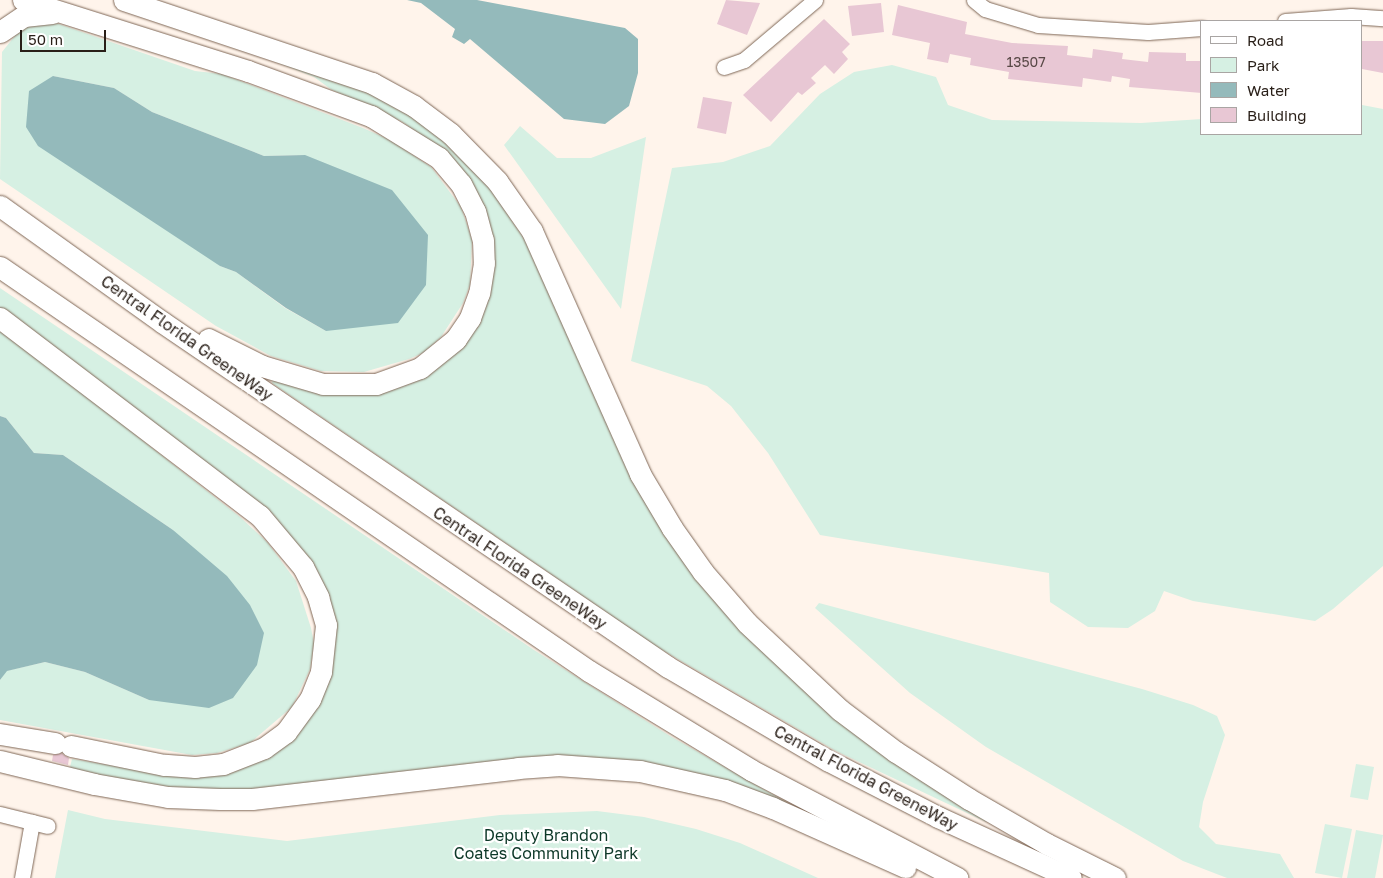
<!DOCTYPE html>
<style>
body{margin:0}
#map{position:relative;width:1383px;height:878px;overflow:hidden;background:#fff4eb;font-family:"Golos Text",sans-serif}
div>[style]{position:absolute}
.green>*{inset:0;background:#d6f0e3}
.water>*{inset:0;background:#94babb}
.building>*{inset:0;background:#e8c7d4}
.roads{filter:drop-shadow(0 0 1px #7f6756) drop-shadow(0 0 1px #7f6756)}
.minor>*{height:15px;margin:-7.5px;padding:0 7.5px;transform-origin:7.5px;border-radius:7.5px;background:#fff}
.highway>*{height:21px;margin:-10.5px;padding:0 10.5px;transform-origin:10.5px;border-radius:10.5px;background:#fff}
span{translate:-50% -50%;white-space:nowrap;text-align:center;line-height:1.15;-webkit-text-stroke:4.5px #fff;paint-order:stroke}
.number-label{font-size:14px;color:#594947}
.number-label span{-webkit-text-stroke-width:0}
.street-label{font-size:16px;color:#291f18}
.park-label{font-size:16px;color:#0d3828}
.legend{position:absolute;left:1200px;top:20px;width:162px;height:115px;box-sizing:border-box;background:#fff;border:1px solid #a9a5a3;margin:0;padding:6px 9px;list-style:none;font-size:15px;color:#291f18}
.legend li{display:flex;align-items:center;gap:10px;height:25px}
.legend b{width:25px;border:1px solid #a9a5a3}
.scale{position:absolute;left:20px;top:30px;width:86px;height:22px;box-sizing:border-box;border:2px solid #291f18;border-top:0;padding-left:6px;font-size:15px;line-height:18px;white-space:nowrap;color:#291f18;-webkit-text-stroke:4px #fff;paint-order:stroke}
</style>
<div id="map">
<div class="green">
<i style="clip-path:polygon(evenodd,50px 21px,195px 71px,222px 74px,363px 128px,390px 140px,431px 167px,461px 207px,472px 240px,470px 284px,463px 303px,441px 337px,425px 352px,409px 359px,364px 372px,321px 371px,271px 356px,216px 326px,0 179px,2px 52px,18px 32px,29px 25px,50px 21px,53px 76px,114px 88px,152px 112px,264px 156px,305px 155px,326px 331px,285px 308px,236px 272px,220px 266px,53px 76px)"></i>
<i style="clip-path:polygon(268px 59px,345px 81px,399px 107px,473px 164px,540px 262px,717px 598px,987px 816px,986px 822px,836px 751px,657px 647px,272px 383px,273px 379px,301px 389px,357px 395px,385px 392px,409px 384px,426px 375px,489px 287px,446px 153px,401px 121px,332px 90px,314px 77px)"></i>
<i style="clip-path:polygon(892px 65px,936px 77px,948px 105px,992px 120px,1141px 123px,1202px 119px,1202px 134px,1362px 134px,1362px 105px,1383px 109px,1383px 566px,1333px 609px,1315px 621px,1193px 601px,1164px 591px,1155px 611px,1128px 628px,1088px 627px,1050px 602px,1049px 573px,820px 535px,768px 453px,731px 406px,707px 386px,631px 361px,672px 168px,723px 162px,770px 146px,820px 94px,854px 72px)"></i>
<i style="clip-path:polygon(520px 126px,557px 158px,591px 158px,646px 137px,621px 309px,504px 145px)"></i>
<i style="clip-path:polygon(0 288px,534px 650px,670px 736px,811px 816px,634px 766px,227px 796px,69px 771px,72px 759px,179px 776px,209px 776px,232px 772px,266px 758px,323px 694px,310px 561px,279px 523px,0 310px)"></i>
<i style="clip-path:polygon(0 328px,240px 517px,267px 542px,296px 581px,311px 628px,314px 644px,310px 669px,292px 707px,250px 743px,217px 753px,192px 755px,0 720px,0 680px,6px 671px,45px 662px,85px 672px,149px 700px,176px 535px,173px 530px,63px 455px,34px 453px,6px 418px,0 416px)"></i>
<i style="clip-path:polygon(819px 603px,1142px 689px,1193px 705px,1217px 716px,1225px 735px,1203px 802px,1199px 827px,1216px 844px,1280px 854px,1294px 878px,1227px 878px,1183px 861px,986px 747px,910px 693px,815px 608px)"></i>
<i style="clip-path:polygon(1356px 764px,1374px 767px,1368px 800px,1350px 797px)"></i>
<i style="clip-path:polygon(68px 810px,105px 819px,287px 841px,500px 815px,597px 811px,644px 817px,696px 829px,740px 843px,818px 878px,55px 878px)"></i>
<i style="clip-path:polygon(1325px 824px,1352px 829px,1342px 878px,1315px 873px)"></i>
<i style="clip-path:polygon(1356px 830px,1383px 835px,1375px 878px,1347px 878px)"></i>
</div>
<div class="water">
<i style="clip-path:polygon(407px 0,477px 0,625px 28px,638px 39px,638px 73px,629px 106px,605px 124px,564px 119px,470px 39px,464px 44px,452px 37px,455px 29px,421px 3px)"></i>
<i style="clip-path:polygon(53px 76px,114px 88px,152px 112px,264px 156px,305px 155px,392px 190px,428px 235px,426px 285px,398px 323px,326px 331px,286px 308px,236px 272px,220px 266px,38px 146px,26px 127px,29px 91px)"></i>
<i style="clip-path:polygon(0 416px,6px 418px,34px 453px,63px 455px,173px 530px,227px 576px,250px 605px,264px 633px,257px 665px,233px 698px,209px 708px,149px 700px,85px 672px,45px 662px,7px 671px,0 680px)"></i>
</div>
<div class="building">
<i style="clip-path:polygon(726px 0,760px 3px,747px 35px,717px 24px)"></i>
<i style="clip-path:polygon(881px 3px,884px 32px,852px 36px,848px 6px)"></i>
<i style="clip-path:polygon(898px 5px,967px 22px,965px 34px,1012px 43px,1068px 46px,1067px 55px,1092px 58px,1093px 49px,1123px 53px,1122px 59px,1148px 62px,1149px 52px,1186px 53px,1186px 61px,1202px 61px,1202px 93px,1129px 87px,1130px 79px,1112px 76px,1111px 82px,1083px 78px,1082px 87px,1008px 79px,1009px 72px,970px 65px,971px 58px,950px 54px,948px 63px,927px 59px,930px 43px,892px 35px)"></i>
<i style="clip-path:polygon(824px 19px,850px 44px,842px 52px,848px 59px,834px 74px,825px 65px,811px 78px,816px 83px,802px 95px,798px 92px,771px 122px,743px 95px)"></i>
<i style="clip-path:polygon(1362px 41px,1383px 41px,1383px 73px,1362px 69px)"></i>
<i style="clip-path:polygon(703px 97px,732px 102px,726px 134px,697px 128px)"></i>
<i style="clip-path:polygon(61px 753px,69px 758px,68px 765px,52px 761px,53px 755px)"></i>
</div>
<div class="roads">
<div class="minor">
<i style="left:974px;top:0;width:14px;rotate:39deg"></i>
<i style="left:985px;top:9px;width:55px;rotate:16.8deg"></i>
<i style="left:1038px;top:25px;width:110px;rotate:3.6deg"></i>
<i style="left:1148px;top:32px;width:54px;rotate:-4.2deg"></i>
<i style="left:1285px;top:21px;width:66px;rotate:-4.3deg"></i>
<i style="left:1351px;top:16px;width:32px;rotate:4deg"></i>
<i style="left:724px;top:67px;width:21px;rotate:-19deg"></i>
<i style="left:744px;top:60px;width:93px;rotate:-40.2deg"></i>
<i style="left:0;top:814px;width:49px;rotate:14deg"></i>
<i style="left:22px;top:878px;width:57px;rotate:-79.9deg"></i>
</div>
<div class="highway">
<i style="left:23px;top:0;width:236px;rotate:17.5deg"></i>
<i style="left:248px;top:71px;width:131px;rotate:20.1deg"></i>
<i style="left:371px;top:116px;width:80px;rotate:31.7deg"></i>
<i style="left:439px;top:158px;width:34px;rotate:50deg"></i>
<i style="left:461px;top:184px;width:30px;rotate:63deg"></i>
<i style="left:475px;top:211px;width:30px;rotate:75deg"></i>
<i style="left:483px;top:240px;width:23px;rotate:88deg"></i>
<i style="left:484px;top:263px;width:30px;rotate:99deg"></i>
<i style="left:479px;top:293px;width:27px;rotate:110deg"></i>
<i style="left:470px;top:318px;width:25px;rotate:124deg"></i>
<i style="left:456px;top:339px;width:46px;rotate:141.1deg"></i>
<i style="left:420px;top:368px;width:47px;rotate:160deg"></i>
<i style="left:376px;top:384px;width:53px;rotate:180deg"></i>
<i style="left:323px;top:384px;width:64px;rotate:-163.6deg"></i>
<i style="left:262px;top:366px;width:60px;rotate:-153.4deg"></i>
<i style="left:124px;top:0;width:262px;rotate:18.5deg"></i>
<i style="left:372px;top:83px;width:48px;rotate:28.7deg"></i>
<i style="left:414px;top:106px;width:46px;rotate:37.1deg"></i>
<i style="left:451px;top:134px;width:66px;rotate:45.6deg"></i>
<i style="left:497px;top:181px;width:61px;rotate:55deg"></i>
<i style="left:532px;top:231px;width:266px;rotate:66deg"></i>
<i style="left:640px;top:474px;width:63px;rotate:59.3deg"></i>
<i style="left:672px;top:528px;width:54px;rotate:54.8deg"></i>
<i style="left:703px;top:572px;width:67px;rotate:49.2deg"></i>
<i style="left:747px;top:623px;width:127px;rotate:43.1deg"></i>
<i style="left:840px;top:710px;width:70px;rotate:36.9deg"></i>
<i style="left:896px;top:752px;width:87px;rotate:32.8deg"></i>
<i style="left:969px;top:799px;width:90px;rotate:30deg"></i>
<i style="left:1047px;top:844px;width:76px;rotate:26.6deg"></i>
<i style="left:0;top:32px;width:29px;rotate:-34deg"></i>
<i style="left:24px;top:16px;width:28px;rotate:-6deg"></i>
<i style="left:0;top:206px;width:199px;rotate:35.6deg"></i>
<i style="left:162px;top:322px;width:612px;rotate:34.29deg"></i>
<i style="left:668px;top:667px;width:186px;rotate:30.3deg"></i>
<i style="left:829px;top:761px;width:123px;rotate:27.2deg"></i>
<i style="left:938px;top:817px;width:146px;rotate:24.6deg"></i>
<i style="left:0;top:267px;width:714px;rotate:34.45deg"></i>
<i style="left:589px;top:671px;width:190px;rotate:31.4deg"></i>
<i style="left:751px;top:770px;width:233px;rotate:27.6deg"></i>
<i style="left:0;top:318px;width:327px;rotate:37.3deg"></i>
<i style="left:260px;top:516px;width:67px;rotate:49.9deg"></i>
<i style="left:303px;top:567px;width:34px;rotate:63deg"></i>
<i style="left:318px;top:597px;width:29px;rotate:74deg"></i>
<i style="left:326px;top:625px;width:47px;rotate:96.1deg"></i>
<i style="left:321px;top:672px;width:29px;rotate:112deg"></i>
<i style="left:310px;top:699px;width:41px;rotate:126deg"></i>
<i style="left:286px;top:732px;width:27px;rotate:144deg"></i>
<i style="left:264px;top:748px;width:44px;rotate:158.7deg"></i>
<i style="left:223px;top:764px;width:28px;rotate:174deg"></i>
<i style="left:195px;top:767px;width:31px;rotate:-176deg"></i>
<i style="left:164px;top:765px;width:95px;rotate:-168.5deg"></i>
<i style="left:0;top:734px;width:56px;rotate:9.3deg"></i>
<i style="left:0;top:761px;width:97px;rotate:13.7deg"></i>
<i style="left:94px;top:784px;width:75px;rotate:10deg"></i>
<i style="left:168px;top:797px;width:52px;rotate:2.2deg"></i>
<i style="left:220px;top:799px;width:32px"></i>
<i style="left:252px;top:799px;width:268px;rotate:-6.6deg"></i>
<i style="left:518px;top:768px;width:39px;rotate:-4deg"></i>
<i style="left:557px;top:765px;width:83px;rotate:4.1deg"></i>
<i style="left:640px;top:771px;width:87px;rotate:12.6deg"></i>
<i style="left:725px;top:790px;width:51px;rotate:20.6deg"></i>
<i style="left:773px;top:808px;width:145px;rotate:24.1deg"></i>
</div>
</div>
<div class="number-label">
<span style="left:1026px;top:62px">13507</span>
</div>
<div class="street-label">
<span style="left:187px;top:338px;rotate:35deg">Central Florida GreeneWay</span>
<span style="left:520px;top:568px;rotate:34deg">Central Florida GreeneWay</span>
<span style="left:866px;top:778px;rotate:28deg">Central Florida GreeneWay</span>
</div>
<div class="park-label">
<span style="left:546px;top:844px">Deputy Brandon<br>Coates Community Park</span>
</div>
<ul class="legend">
<li><b style="height:6px;background:#fff"></b>Road</li>
<li><b style="height:14px;background:#d6f0e3"></b>Park</li>
<li><b style="height:14px;background:#94babb"></b>Water</li>
<li><b style="height:14px;background:#e8c7d4"></b>Building</li>
</ul>
<div class="scale">50 m</div>
</div>
